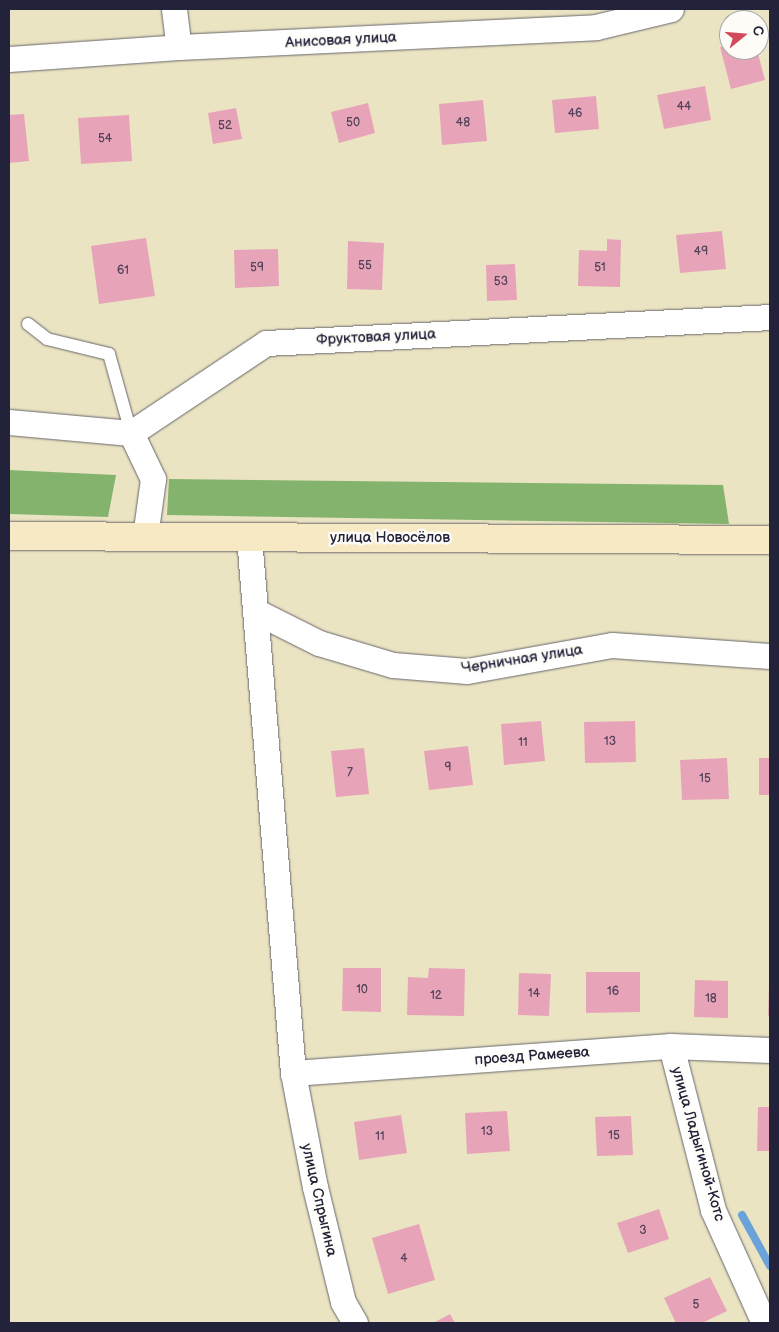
<!DOCTYPE html>
<meta charset="utf-8">
<style>
body{margin:0}
#map{position:relative;width:779px;height:1332px;overflow:hidden;background:#ebe4c3;font-family:"Balsamiq Sans",sans-serif}
div>[style]{position:absolute}
.forest>*{inset:0;background:#84b36d}
.stream>*{height:8px;margin:-4px;padding:0 4px;transform-origin:4px;border-radius:4px;background:#6ba2d9}
.building>*{inset:0;background:#e7a4b9}
.roads{filter:drop-shadow(0 0 1px #68666b) drop-shadow(0 0 1px #68666b)}
.lane>*{height:12px;margin:-6px;padding:0 6px;transform-origin:6px;border-radius:6px;background:#fff}
.street>*{height:25px;margin:-12.5px;padding:0 12.5px;transform-origin:12.5px;border-radius:12.5px;background:#fff}
.secondary>*{height:28px;margin:-14px;padding:0 14px;transform-origin:14px;border-radius:14px;background:#f6e9c3}
span{translate:-50% -50%;white-space:nowrap;text-align:center;line-height:1.15;-webkit-text-stroke:5px #fdfcf7;paint-order:stroke}
.number-label{font-size:12px;color:#53425a}
.number-label span{-webkit-text-stroke-width:0}
.street-label{font-size:15px;color:#22223b}
.frame{position:absolute;inset:0;border:10px solid #22223b;pointer-events:none}
.north{position:absolute;left:719px;top:10px;width:50px;height:50px;box-sizing:border-box;background:#fdfcf7;border:1px solid #a5a5ac;border-radius:50%;rotate:73deg;font-size:14px;font-weight:700;line-height:20px;text-align:center;color:#22223b}
.north::after{content:'';display:block;margin:auto;width:18px;height:22px;background:#d1495b;clip-path:polygon(50% 0,100% 100%,50% 72%,0 100%)}
</style>
<div id="map">
<div class="forest">
<i style="clip-path:polygon(9px 470px,116px 475px,108px 517px,9px 514px)"></i>
<i style="clip-path:polygon(169px 479px,723px 485px,729px 524px,167px 515px)"></i>
</div>
<div class="stream">
<i style="left:742px;top:1215px;width:58px;rotate:61.2deg"></i>
</div>
<div class="building">
<i style="clip-path:polygon(729px 45px,729px 50px,757px 50px,765px 80px,731px 89px,720px 47px)"></i>
<i style="clip-path:polygon(705px 86px,711px 120px,664px 129px,657px 95px)"></i>
<i style="clip-path:polygon(596px 96px,599px 129px,555px 133px,552px 100px)"></i>
<i style="clip-path:polygon(483px 100px,487px 141px,442px 145px,439px 104px)"></i>
<i style="clip-path:polygon(368px 103px,375px 133px,339px 143px,331px 112px)"></i>
<i style="clip-path:polygon(236px 108px,242px 139px,213px 144px,208px 113px)"></i>
<i style="clip-path:polygon(24px 114px,29px 161px,9px 163px,9px 115px)"></i>
<i style="clip-path:polygon(129px 115px,132px 161px,81px 164px,78px 118px)"></i>
<i style="clip-path:polygon(722px 231px,726px 269px,680px 273px,676px 235px)"></i>
<i style="clip-path:polygon(146px 238px,155px 296px,99px 304px,91px 246px)"></i>
<i style="clip-path:polygon(607px 239px,621px 240px,620px 287px,578px 286px,579px 250px,607px 251px)"></i>
<i style="clip-path:polygon(348px 241px,384px 243px,382px 290px,347px 289px)"></i>
<i style="clip-path:polygon(278px 249px,279px 286px,235px 288px,234px 250px)"></i>
<i style="clip-path:polygon(515px 264px,517px 300px,487px 301px,486px 265px)"></i>
<i style="clip-path:polygon(541px 721px,545px 761px,504px 765px,501px 724px)"></i>
<i style="clip-path:polygon(635px 721px,636px 762px,585px 763px,584px 722px)"></i>
<i style="clip-path:polygon(468px 746px,473px 785px,429px 790px,424px 751px)"></i>
<i style="clip-path:polygon(364px 748px,369px 794px,336px 797px,331px 751px)"></i>
<i style="clip-path:polygon(727px 758px,729px 799px,682px 800px,680px 760px)"></i>
<i style="clip-path:polygon(759px 758px,770px 758px,770px 795px,759px 795px)"></i>
<i style="clip-path:polygon(343px 968px,381px 968px,381px 1012px,342px 1011px)"></i>
<i style="clip-path:polygon(429px 968px,465px 969px,464px 1016px,407px 1015px,408px 977px,428px 978px)"></i>
<i style="clip-path:polygon(586px 972px,640px 972px,640px 1012px,586px 1013px)"></i>
<i style="clip-path:polygon(519px 973px,551px 974px,549px 1016px,518px 1015px)"></i>
<i style="clip-path:polygon(695px 980px,728px 981px,728px 1018px,694px 1017px)"></i>
<i style="clip-path:polygon(769px 985px,770px 985px,770px 1016px,768px 1016px)"></i>
<i style="clip-path:polygon(758px 1107px,770px 1107px,770px 1151px,757px 1151px)"></i>
<i style="clip-path:polygon(507px 1111px,510px 1151px,467px 1154px,465px 1113px)"></i>
<i style="clip-path:polygon(401px 1115px,407px 1153px,359px 1160px,354px 1122px)"></i>
<i style="clip-path:polygon(631px 1116px,633px 1155px,597px 1156px,595px 1117px)"></i>
<i style="clip-path:polygon(659px 1209px,669px 1239px,628px 1253px,617px 1223px)"></i>
<i style="clip-path:polygon(419px 1224px,435px 1280px,388px 1294px,372px 1238px)"></i>
<i style="clip-path:polygon(710px 1277px,727px 1311px,702px 1323px,676px 1323px,664px 1298px)"></i>
<i style="clip-path:polygon(450px 1314px,455px 1323px,433px 1323px)"></i>
</div>
<div class="roads">
<div class="lane">
<i style="left:28px;top:324px;width:24px;rotate:38deg"></i>
<i style="left:47px;top:339px;width:64px;rotate:13.6deg"></i>
<i style="left:109px;top:354px;width:82px;rotate:74.4deg"></i>
</div>
<div class="street">
<i style="left:174px;top:9px;width:38px;rotate:83deg"></i>
<i style="left:9px;top:59px;width:170px;rotate:-4deg"></i>
<i style="left:179px;top:47px;width:417px;rotate:-2.7deg"></i>
<i style="left:596px;top:27px;width:77px;rotate:-13.5deg"></i>
<i style="left:9px;top:422px;width:122px;rotate:5.2deg"></i>
<i style="left:131px;top:433px;width:162px;rotate:-33.7deg"></i>
<i style="left:266px;top:343px;width:505px;rotate:-2.95deg"></i>
<i style="left:131px;top:433px;width:51px;rotate:64.4deg"></i>
<i style="left:153px;top:479px;width:59px;rotate:97.9deg"></i>
<i style="left:249px;top:537px;width:538px;rotate:85.31deg"></i>
<i style="left:293px;top:1073px;width:116px;rotate:79.1deg"></i>
<i style="left:315px;top:1187px;width:118px;rotate:76.3deg"></i>
<i style="left:343px;top:1302px;width:24px;rotate:60deg"></i>
<i style="left:255px;top:611px;width:72px;rotate:26.6deg"></i>
<i style="left:319px;top:643px;width:77px;rotate:16.6deg"></i>
<i style="left:393px;top:665px;width:74px;rotate:4.6deg"></i>
<i style="left:467px;top:671px;width:147px;rotate:-10.2deg"></i>
<i style="left:612px;top:645px;width:158px;rotate:4deg"></i>
<i style="left:671px;top:1046px;width:169px;rotate:75.6deg"></i>
<i style="left:713px;top:1210px;width:124px;rotate:65.7deg"></i>
<i style="left:293px;top:1073px;width:379px;rotate:-4.1deg"></i>
<i style="left:671px;top:1046px;width:99px;rotate:2.3deg"></i>
</div>
<div class="secondary">
<i style="left:9px;top:536px;width:761px;rotate:0.3deg"></i>
</div>
</div>
<div class="number-label">
<span style="left:684px;top:107px">44</span>
<span style="left:575px;top:114px">46</span>
<span style="left:353px;top:123px">50</span>
<span style="left:463px;top:123px">48</span>
<span style="left:225px;top:126px">52</span>
<span style="left:105px;top:139px">54</span>
<span style="left:701px;top:252px">49</span>
<span style="left:365px;top:266px">55</span>
<span style="left:257px;top:268px">59</span>
<span style="left:600px;top:268px">51</span>
<span style="left:123px;top:271px">61</span>
<span style="left:501px;top:282px">53</span>
<span style="left:610px;top:742px">13</span>
<span style="left:523px;top:743px">11</span>
<span style="left:448px;top:768px">9</span>
<span style="left:350px;top:773px">7</span>
<span style="left:705px;top:779px">15</span>
<span style="left:362px;top:990px">10</span>
<span style="left:613px;top:992px">16</span>
<span style="left:534px;top:994px">14</span>
<span style="left:436px;top:996px">12</span>
<span style="left:711px;top:999px">18</span>
<span style="left:487px;top:1132px">13</span>
<span style="left:614px;top:1136px">15</span>
<span style="left:380px;top:1137px">11</span>
<span style="left:643px;top:1231px">3</span>
<span style="left:404px;top:1259px">4</span>
<span style="left:696px;top:1305px">5</span>
</div>
<div class="street-label">
<span style="left:341px;top:40px;rotate:-3deg">Анисовая улица</span>
<span style="left:376px;top:337px;rotate:-3deg">Фруктовая улица</span>
<span style="left:390px;top:538px">улица Новосёлов</span>
<span style="left:522px;top:659px;rotate:-9deg">Черничная улица</span>
<span style="left:532px;top:1056px;rotate:-4deg">проезд Рамеева</span>
<span style="left:698px;top:1144px;rotate:74deg">улица Ладыгиной-Котс</span>
<span style="left:319px;top:1200px;rotate:77deg">улица Спрыгина</span>
</div>
<div class="frame"></div>
<div class="north">С</div>
</div>
